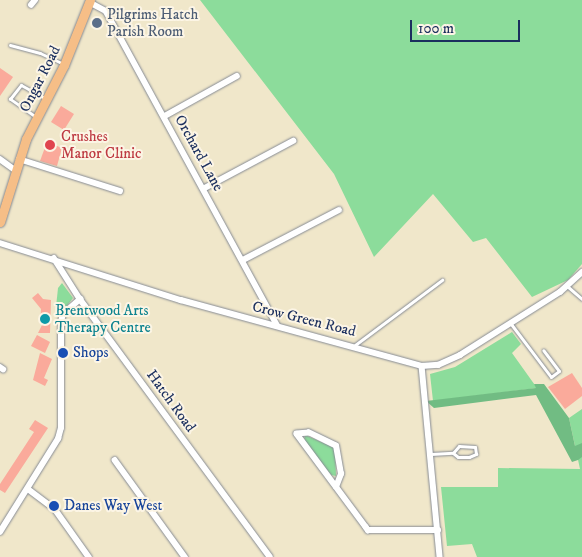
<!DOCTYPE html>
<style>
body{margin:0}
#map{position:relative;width:582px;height:557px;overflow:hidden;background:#f0e7ca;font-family:"IM FELL DW Pica",serif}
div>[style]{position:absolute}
.green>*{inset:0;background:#8cdc9b}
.forest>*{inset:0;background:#71bc83}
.building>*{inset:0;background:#faaa9b}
.roads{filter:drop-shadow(0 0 1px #868b94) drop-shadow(0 0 1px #868b94)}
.service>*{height:3px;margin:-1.5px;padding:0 1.5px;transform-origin:1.5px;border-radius:1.5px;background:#fff}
.minor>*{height:5.5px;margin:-2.75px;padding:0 2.75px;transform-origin:2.75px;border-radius:2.75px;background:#fff}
.primary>*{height:9px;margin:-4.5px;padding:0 4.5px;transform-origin:4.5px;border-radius:4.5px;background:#f6be87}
.dots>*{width:14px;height:14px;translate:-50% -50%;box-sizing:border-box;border:2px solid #fcf5e5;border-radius:50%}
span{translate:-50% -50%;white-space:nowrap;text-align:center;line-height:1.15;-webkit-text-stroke:4px #fcf5e5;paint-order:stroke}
.service-label{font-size:15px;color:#4e5e75}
.left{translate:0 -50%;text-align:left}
.street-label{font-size:15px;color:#1b2f5e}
.health-label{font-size:15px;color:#be3a42}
.culture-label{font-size:15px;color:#0d838f}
.transit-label{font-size:15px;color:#164399}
.scale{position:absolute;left:410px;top:20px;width:110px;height:22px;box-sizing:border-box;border:2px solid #1b2f5e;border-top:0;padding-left:6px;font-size:15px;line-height:18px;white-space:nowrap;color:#1b2f5e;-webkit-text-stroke:4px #fcf5e5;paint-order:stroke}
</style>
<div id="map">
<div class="green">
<i style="clip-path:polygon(200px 0,582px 0,582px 264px,568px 280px,532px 297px,486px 238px,473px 242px,433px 194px,374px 257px,334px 174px)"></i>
<i style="clip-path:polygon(62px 283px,73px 298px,62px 312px,56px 307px,58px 288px)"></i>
<i style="clip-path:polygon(512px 332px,521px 344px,512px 353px,537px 388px,433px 401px,430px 374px,455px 367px)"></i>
<i style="clip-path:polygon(582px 409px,582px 557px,477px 557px,472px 544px,447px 546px,441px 487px,498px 487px,498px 468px,580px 469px,569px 418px)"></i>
<i style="clip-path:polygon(305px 435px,335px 448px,336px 476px,331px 475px,304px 440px)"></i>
</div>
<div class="forest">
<i style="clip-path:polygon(534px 384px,544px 384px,569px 418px,575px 446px,582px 443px,582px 457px,578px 460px,572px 462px,536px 395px,434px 408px,426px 401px,536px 388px)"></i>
</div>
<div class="building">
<i style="clip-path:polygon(0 68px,13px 77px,0 96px)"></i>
<i style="clip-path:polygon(61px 106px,74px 114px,64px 130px,51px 122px)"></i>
<i style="clip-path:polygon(47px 142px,62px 148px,57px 166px,40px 161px)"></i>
<i style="clip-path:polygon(38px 293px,43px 299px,51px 300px,50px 333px,38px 333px,43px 323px,40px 323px,41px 309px,32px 298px)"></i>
<i style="clip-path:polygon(37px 335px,50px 342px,45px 353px,31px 346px)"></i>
<i style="clip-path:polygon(40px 353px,52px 359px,44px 378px,48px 380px,45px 386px,33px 380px)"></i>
<i style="clip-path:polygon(572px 373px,582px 388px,582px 396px,565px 409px,548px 387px)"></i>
<i style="clip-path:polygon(35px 420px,48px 428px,5px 493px,0 490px,0 484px,34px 432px,29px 429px)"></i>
</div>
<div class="roads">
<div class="service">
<i style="left:10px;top:45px;width:31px;rotate:15deg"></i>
<i style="left:40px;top:53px;width:26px;rotate:25deg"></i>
<i style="left:36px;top:117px;width:32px;rotate:-145deg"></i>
<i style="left:10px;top:99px;width:18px;rotate:-52deg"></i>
<i style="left:21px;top:85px;width:29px;rotate:29deg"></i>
<i style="left:567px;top:286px;width:20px;rotate:41deg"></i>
<i style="left:511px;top:324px;width:66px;rotate:53deg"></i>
<i style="left:551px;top:377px;width:10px;rotate:-37deg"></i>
<i style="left:559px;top:371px;width:26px;rotate:-127deg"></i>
<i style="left:355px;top:345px;width:109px;rotate:-36.8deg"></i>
<i style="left:431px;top:454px;width:22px;rotate:-3deg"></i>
<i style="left:453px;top:453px;width:6px;rotate:39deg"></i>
<i style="left:458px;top:457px;width:11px"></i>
<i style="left:469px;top:457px;width:8px;rotate:-23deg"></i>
<i style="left:476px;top:454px;width:7px;rotate:-98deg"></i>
<i style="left:475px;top:447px;width:16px;rotate:-176deg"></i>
<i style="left:459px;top:446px;width:9px;rotate:131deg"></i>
</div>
<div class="minor">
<i style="left:89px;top:2px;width:19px;rotate:28deg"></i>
<i style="left:106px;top:11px;width:358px;rotate:61.4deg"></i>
<i style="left:31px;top:5px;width:6px;rotate:-51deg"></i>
<i style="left:165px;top:116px;width:82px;rotate:-29.1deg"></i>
<i style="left:0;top:159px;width:19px;rotate:36deg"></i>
<i style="left:19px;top:159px;width:106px;rotate:17.6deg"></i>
<i style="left:205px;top:188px;width:100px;rotate:-28.1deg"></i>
<i style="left:0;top:243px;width:190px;rotate:17.5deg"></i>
<i style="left:181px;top:300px;width:250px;rotate:15.3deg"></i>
<i style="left:422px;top:366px;width:16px;rotate:-4deg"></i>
<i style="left:438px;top:365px;width:24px;rotate:-24deg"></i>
<i style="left:460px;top:355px;width:118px;rotate:-32.2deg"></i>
<i style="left:560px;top:292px;width:30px;rotate:-42deg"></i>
<i style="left:54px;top:258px;width:49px;rotate:57.6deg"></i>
<i style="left:80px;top:299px;width:320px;rotate:53.6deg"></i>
<i style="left:243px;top:260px;width:108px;rotate:-27.5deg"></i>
<i style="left:422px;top:366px;width:192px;rotate:84.6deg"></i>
<i style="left:0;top:367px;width:4px;rotate:34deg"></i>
<i style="left:115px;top:460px;width:120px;rotate:54.2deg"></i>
<i style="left:336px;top:487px;width:14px;rotate:-69deg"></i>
<i style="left:341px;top:474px;width:28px;rotate:-100deg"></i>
<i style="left:336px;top:446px;width:30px;rotate:-154deg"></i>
<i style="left:309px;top:433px;width:12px;rotate:175deg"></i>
<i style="left:297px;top:434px;width:116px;rotate:53.4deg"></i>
<i style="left:366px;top:527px;width:4px;rotate:56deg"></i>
<i style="left:368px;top:530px;width:70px"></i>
<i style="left:28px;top:489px;width:34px;rotate:37deg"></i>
<i style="left:55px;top:509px;width:59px;rotate:54.7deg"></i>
<i style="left:0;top:532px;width:110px;rotate:-58.1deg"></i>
<i style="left:58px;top:439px;width:11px;rotate:-75deg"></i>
<i style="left:61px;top:428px;width:106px;rotate:-90deg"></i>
<i style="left:61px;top:322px;width:8px;rotate:-76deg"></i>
<i style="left:63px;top:314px;width:23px;rotate:-41deg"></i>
</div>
<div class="primary">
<i style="left:0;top:222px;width:87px;rotate:-72.6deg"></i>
<i style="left:26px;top:139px;width:83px;rotate:-62.8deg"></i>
<i style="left:64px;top:65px;width:70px;rotate:-68.2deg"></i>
</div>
</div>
<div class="dots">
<i style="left:97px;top:23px;background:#5c6f8a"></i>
<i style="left:50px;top:145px;background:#e0444e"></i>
<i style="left:45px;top:319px;background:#0f9aa8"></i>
<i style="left:63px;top:353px;background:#1a4fb4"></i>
<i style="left:54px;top:506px;background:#1a4fb4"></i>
</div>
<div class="service-label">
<span class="left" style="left:107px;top:23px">Pilgrims Hatch<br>Parish Room</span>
</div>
<div class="street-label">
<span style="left:40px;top:79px;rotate:-63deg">Ongar Road</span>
<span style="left:199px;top:153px;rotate:61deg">Orchard Lane</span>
<span style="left:304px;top:319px;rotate:14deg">Crow Green Road</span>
<span style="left:171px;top:401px;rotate:54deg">Hatch Road</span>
</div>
<div class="health-label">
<span class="left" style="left:61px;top:145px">Crushes<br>Manor Clinic</span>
</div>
<div class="culture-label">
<span class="left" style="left:55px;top:319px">Brentwood Arts<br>Therapy Centre</span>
</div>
<div class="transit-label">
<span class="left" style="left:73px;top:353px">Shops</span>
<span class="left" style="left:64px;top:506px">Danes Way West</span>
</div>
<div class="scale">100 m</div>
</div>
